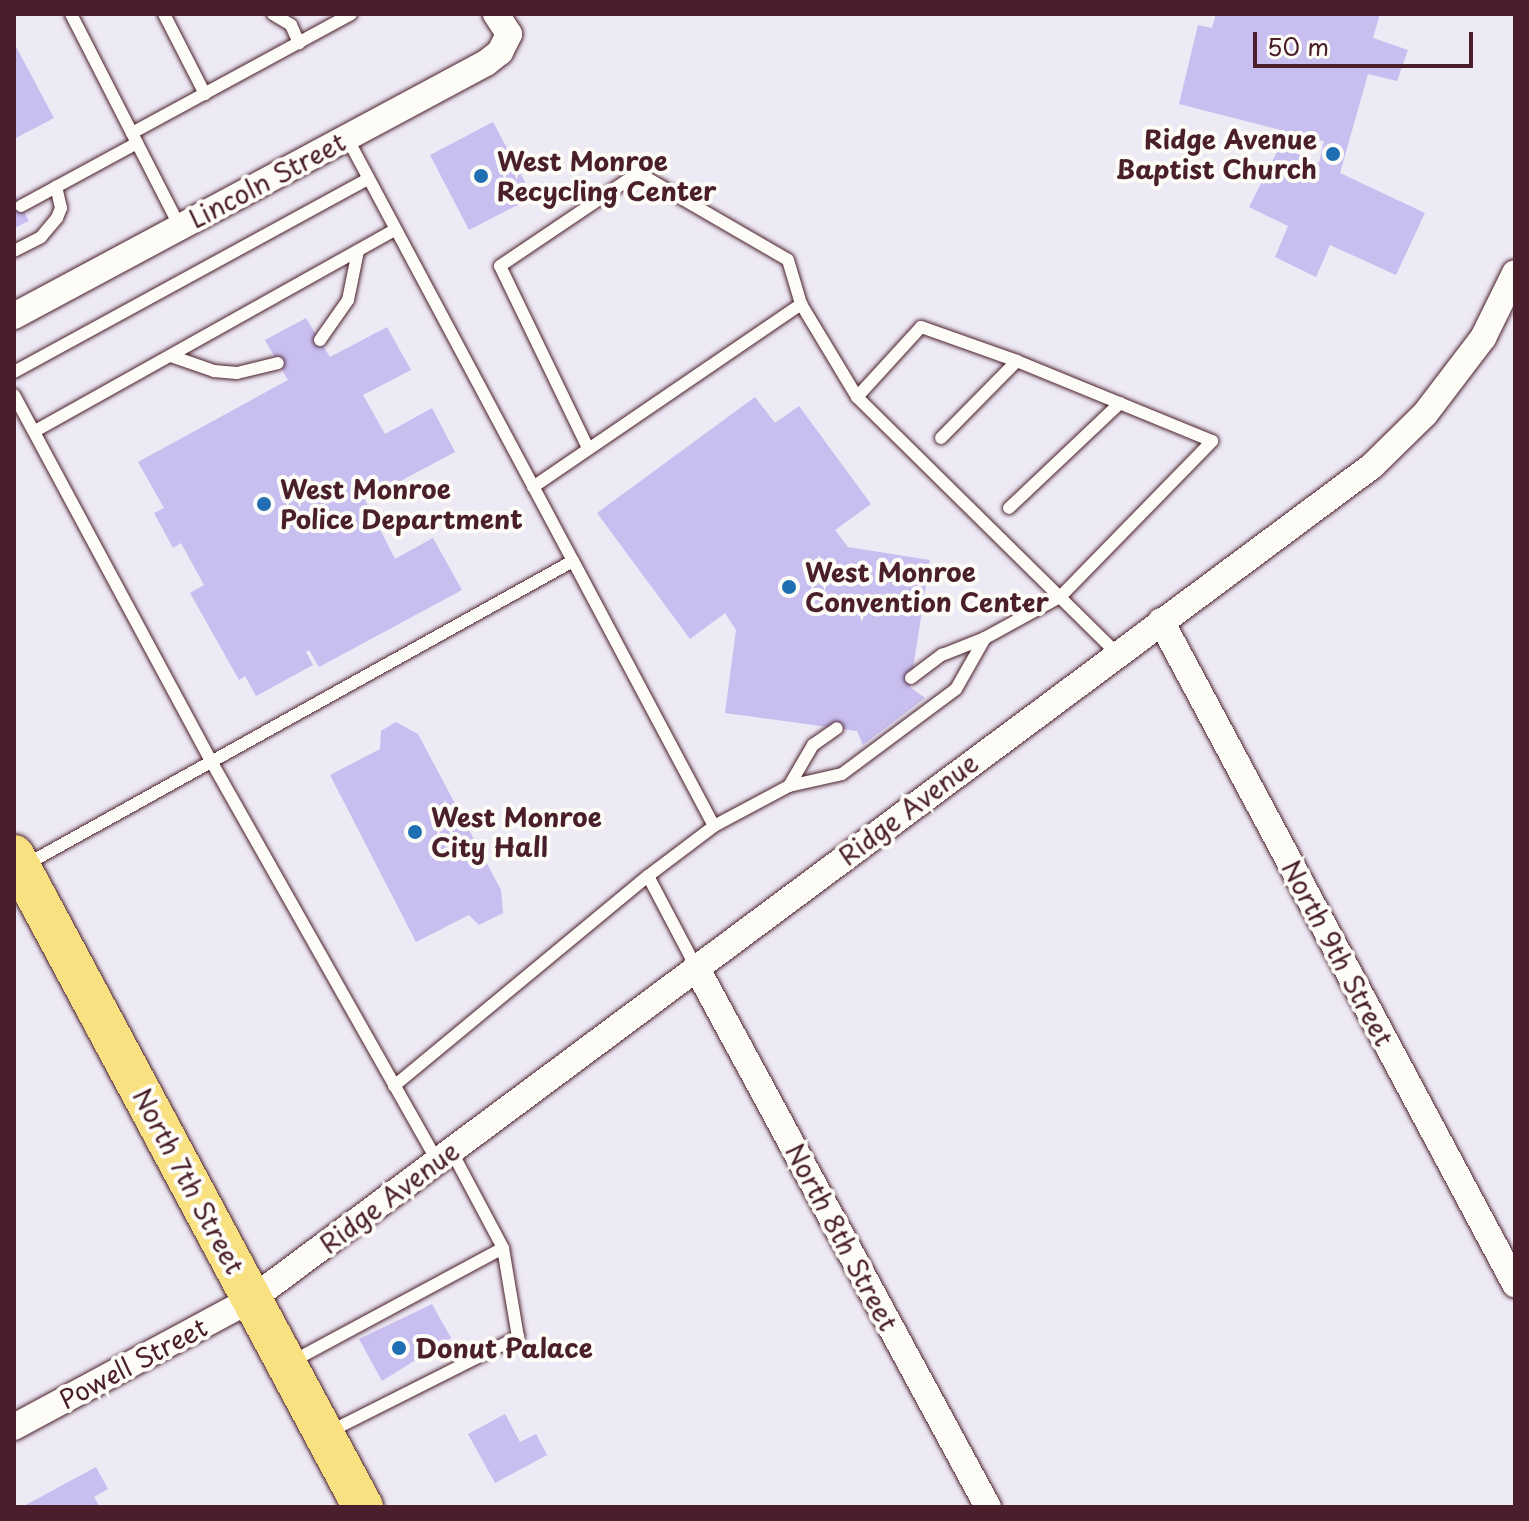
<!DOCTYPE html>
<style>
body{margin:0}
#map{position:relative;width:1529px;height:1521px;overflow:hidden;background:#ede9f5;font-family:"Playpen Sans",sans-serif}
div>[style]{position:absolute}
.building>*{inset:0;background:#c8bef0}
.roads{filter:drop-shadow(0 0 2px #4a1f2b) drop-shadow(0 0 2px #4a1f2b)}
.lane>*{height:12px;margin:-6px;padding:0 6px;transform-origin:6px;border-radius:6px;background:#fdfcf7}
.street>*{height:26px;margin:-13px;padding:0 13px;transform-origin:13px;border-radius:13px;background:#fdfcf7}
.primary>*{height:40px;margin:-20px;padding:0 20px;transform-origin:20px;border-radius:20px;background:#f9e181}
.dots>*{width:22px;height:22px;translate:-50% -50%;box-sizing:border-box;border:4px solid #fdfcf7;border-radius:50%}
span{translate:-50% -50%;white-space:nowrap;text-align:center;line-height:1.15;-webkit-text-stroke:8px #fdfcf7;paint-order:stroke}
.poi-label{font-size:26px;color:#4a1f2b;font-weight:700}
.right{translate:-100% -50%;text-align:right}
.left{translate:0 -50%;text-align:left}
.street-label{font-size:26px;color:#4a1f2b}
.frame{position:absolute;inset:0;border:16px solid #4a1f2b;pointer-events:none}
.scale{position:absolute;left:1253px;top:32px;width:220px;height:36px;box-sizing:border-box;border:4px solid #4a1f2b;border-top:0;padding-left:10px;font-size:24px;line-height:28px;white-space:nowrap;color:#4a1f2b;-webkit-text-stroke:6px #fdfcf7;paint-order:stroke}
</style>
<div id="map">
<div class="building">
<i style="clip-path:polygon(1216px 14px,1380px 14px,1373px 38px,1408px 50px,1397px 81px,1368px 74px,1340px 173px,1425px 213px,1396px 275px,1330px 245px,1316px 277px,1275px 257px,1288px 226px,1249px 207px,1280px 146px,1319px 163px,1324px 141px,1179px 104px,1198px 25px,1212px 28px)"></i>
<i style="clip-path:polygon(14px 43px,54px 118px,14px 139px)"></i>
<i style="clip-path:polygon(493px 122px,533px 197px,469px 230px,430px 155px)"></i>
<i style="clip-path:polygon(14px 192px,29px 221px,14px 228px)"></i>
<i style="clip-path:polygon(306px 318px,330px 357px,387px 327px,411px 370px,363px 395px,385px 434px,432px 408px,455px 452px,365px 500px,395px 559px,433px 538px,462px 590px,319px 667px,309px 650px,306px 652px,313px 665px,256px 696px,245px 676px,239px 680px,190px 593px,204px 585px,181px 543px,173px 548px,154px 513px,164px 508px,138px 462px,288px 380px,265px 340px)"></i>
<i style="clip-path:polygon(755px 397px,775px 423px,799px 406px,871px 504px,835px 530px,848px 547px,930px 560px,910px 687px,925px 698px,863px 745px,857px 731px,725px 713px,736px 630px,725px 613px,690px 639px,597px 513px)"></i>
<i style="clip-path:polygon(396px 722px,418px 734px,501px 890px,503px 913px,479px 925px,469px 915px,416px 942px,330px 775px,380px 749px,381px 731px)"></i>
<i style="clip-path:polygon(432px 1304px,451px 1338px,382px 1381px,359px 1339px)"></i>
<i style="clip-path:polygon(505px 1414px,520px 1442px,536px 1434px,547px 1455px,495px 1483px,468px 1434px)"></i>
<i style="clip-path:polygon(96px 1467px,108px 1489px,94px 1497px,100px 1507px,22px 1507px)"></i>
</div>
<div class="roads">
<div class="lane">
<i style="left:71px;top:14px;width:239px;rotate:62.9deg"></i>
<i style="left:164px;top:14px;width:90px;rotate:62.9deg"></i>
<i style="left:273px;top:14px;width:21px;rotate:31deg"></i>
<i style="left:291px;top:25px;width:20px;rotate:66deg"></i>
<i style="left:132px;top:133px;width:249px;rotate:-28.5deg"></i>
<i style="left:21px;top:206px;width:132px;rotate:-28.5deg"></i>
<i style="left:14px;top:251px;width:30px;rotate:-27deg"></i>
<i style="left:41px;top:237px;width:25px;rotate:-50deg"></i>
<i style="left:57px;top:218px;width:11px;rotate:-68deg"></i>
<i style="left:61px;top:208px;width:22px;rotate:-103deg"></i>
<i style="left:320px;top:340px;width:49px;rotate:-55deg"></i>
<i style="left:348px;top:300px;width:50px;rotate:-78.5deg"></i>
<i style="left:171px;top:356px;width:46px;rotate:19.2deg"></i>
<i style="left:214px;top:371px;width:23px;rotate:5deg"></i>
<i style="left:237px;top:373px;width:42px;rotate:-13.7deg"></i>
<i style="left:14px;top:372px;width:403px;rotate:-28.6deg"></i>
<i style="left:14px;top:395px;width:416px;rotate:61.7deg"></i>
<i style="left:211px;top:761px;width:459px;rotate:60.5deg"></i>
<i style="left:35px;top:431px;width:412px;rotate:-29.2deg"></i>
<i style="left:941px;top:438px;width:108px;rotate:-45.4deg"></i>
<i style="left:588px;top:448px;width:202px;rotate:-115.8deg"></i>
<i style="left:500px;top:266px;width:166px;rotate:-34deg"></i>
<i style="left:638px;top:173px;width:173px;rotate:30.1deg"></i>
<i style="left:788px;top:260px;width:46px;rotate:73.5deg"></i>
<i style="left:533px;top:487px;width:325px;rotate:-34.3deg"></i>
<i style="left:801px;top:304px;width:109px;rotate:58.9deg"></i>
<i style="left:857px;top:397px;width:366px;rotate:44.6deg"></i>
<i style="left:1009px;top:508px;width:153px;rotate:-43.4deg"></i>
<i style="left:911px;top:678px;width:39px;rotate:-37deg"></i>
<i style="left:942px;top:655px;width:46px;rotate:-21.6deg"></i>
<i style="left:789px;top:786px;width:48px;rotate:-59.7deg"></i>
<i style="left:813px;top:745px;width:29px;rotate:-35deg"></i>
<i style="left:714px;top:826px;width:85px;rotate:-28.1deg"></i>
<i style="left:789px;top:786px;width:54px;rotate:-12.8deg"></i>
<i style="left:842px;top:774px;width:142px;rotate:-36.7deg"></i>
<i style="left:956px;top:689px;width:59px;rotate:-60.4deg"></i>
<i style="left:985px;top:638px;width:85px;rotate:-28.7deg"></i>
<i style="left:1060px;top:597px;width:218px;rotate:-45.7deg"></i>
<i style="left:1212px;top:441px;width:211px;rotate:-157.7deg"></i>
<i style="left:1017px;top:361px;width:102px;rotate:-160.5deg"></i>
<i style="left:921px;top:327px;width:95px;rotate:132.4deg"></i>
<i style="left:27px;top:864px;width:624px;rotate:-29.03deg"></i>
<i style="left:573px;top:561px;width:480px;rotate:-118.1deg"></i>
<i style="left:648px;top:876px;width:103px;rotate:62.2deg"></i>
<i style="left:394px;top:1086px;width:330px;rotate:-39.6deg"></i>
<i style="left:648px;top:876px;width:83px;rotate:-37.1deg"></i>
<i style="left:714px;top:826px;width:300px;rotate:-118deg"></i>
<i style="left:293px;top:1361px;width:238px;rotate:-28.3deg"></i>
<i style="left:329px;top:1432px;width:212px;rotate:-26.7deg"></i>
<i style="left:518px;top:1337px;width:90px;rotate:-99.6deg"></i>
<i style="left:503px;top:1248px;width:111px;rotate:-118deg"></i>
</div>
<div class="street">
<i style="left:14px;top:316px;width:536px;rotate:-28.19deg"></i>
<i style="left:486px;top:63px;width:18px;rotate:-38deg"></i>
<i style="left:500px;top:52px;width:20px;rotate:-63deg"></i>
<i style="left:509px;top:34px;width:24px;rotate:-123deg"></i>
<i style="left:1161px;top:621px;width:752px;rotate:61.9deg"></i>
<i style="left:696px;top:967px;width:614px;rotate:61.6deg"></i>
<i style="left:14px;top:1427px;width:270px;rotate:-28.3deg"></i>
<i style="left:252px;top:1299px;width:1396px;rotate:-36.64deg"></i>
<i style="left:1372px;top:466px;width:74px;rotate:-44.5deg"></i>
<i style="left:1425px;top:414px;width:96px;rotate:-52.7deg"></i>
<i style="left:1483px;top:338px;width:72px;rotate:-63.8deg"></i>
</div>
<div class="primary">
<i style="left:14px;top:855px;width:740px;rotate:61.84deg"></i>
</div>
</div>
<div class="dots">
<i style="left:1333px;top:154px;background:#1f6fb2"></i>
<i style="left:481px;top:176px;background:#1f6fb2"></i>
<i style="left:264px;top:504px;background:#1f6fb2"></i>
<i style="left:789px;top:587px;background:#1f6fb2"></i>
<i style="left:415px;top:832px;background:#1f6fb2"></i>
<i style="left:399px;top:1348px;background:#1f6fb2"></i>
</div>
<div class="poi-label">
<span class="right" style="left:1317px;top:154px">Ridge Avenue<br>Baptist Church</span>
<span class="left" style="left:497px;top:176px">West Monroe<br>Recycling Center</span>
<span class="left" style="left:280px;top:504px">West Monroe<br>Police Department</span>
<span class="left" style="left:805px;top:587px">West Monroe<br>Convention Center</span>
<span class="left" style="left:431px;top:832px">West Monroe<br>City Hall</span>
<span class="left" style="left:415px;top:1348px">Donut Palace</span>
</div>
<div class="street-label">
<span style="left:267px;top:180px;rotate:-28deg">Lincoln Street</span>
<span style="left:908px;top:809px;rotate:-37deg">Ridge Avenue</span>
<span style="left:1338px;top:953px;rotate:62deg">North 9th Street</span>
<span style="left:189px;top:1181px;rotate:62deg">North 7th Street</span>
<span style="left:389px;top:1197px;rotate:-37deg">Ridge Avenue</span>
<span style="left:842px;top:1237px;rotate:62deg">North 8th Street</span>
<span style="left:133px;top:1363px;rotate:-28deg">Powell Street</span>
</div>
<div class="frame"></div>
<div class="scale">50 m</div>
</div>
